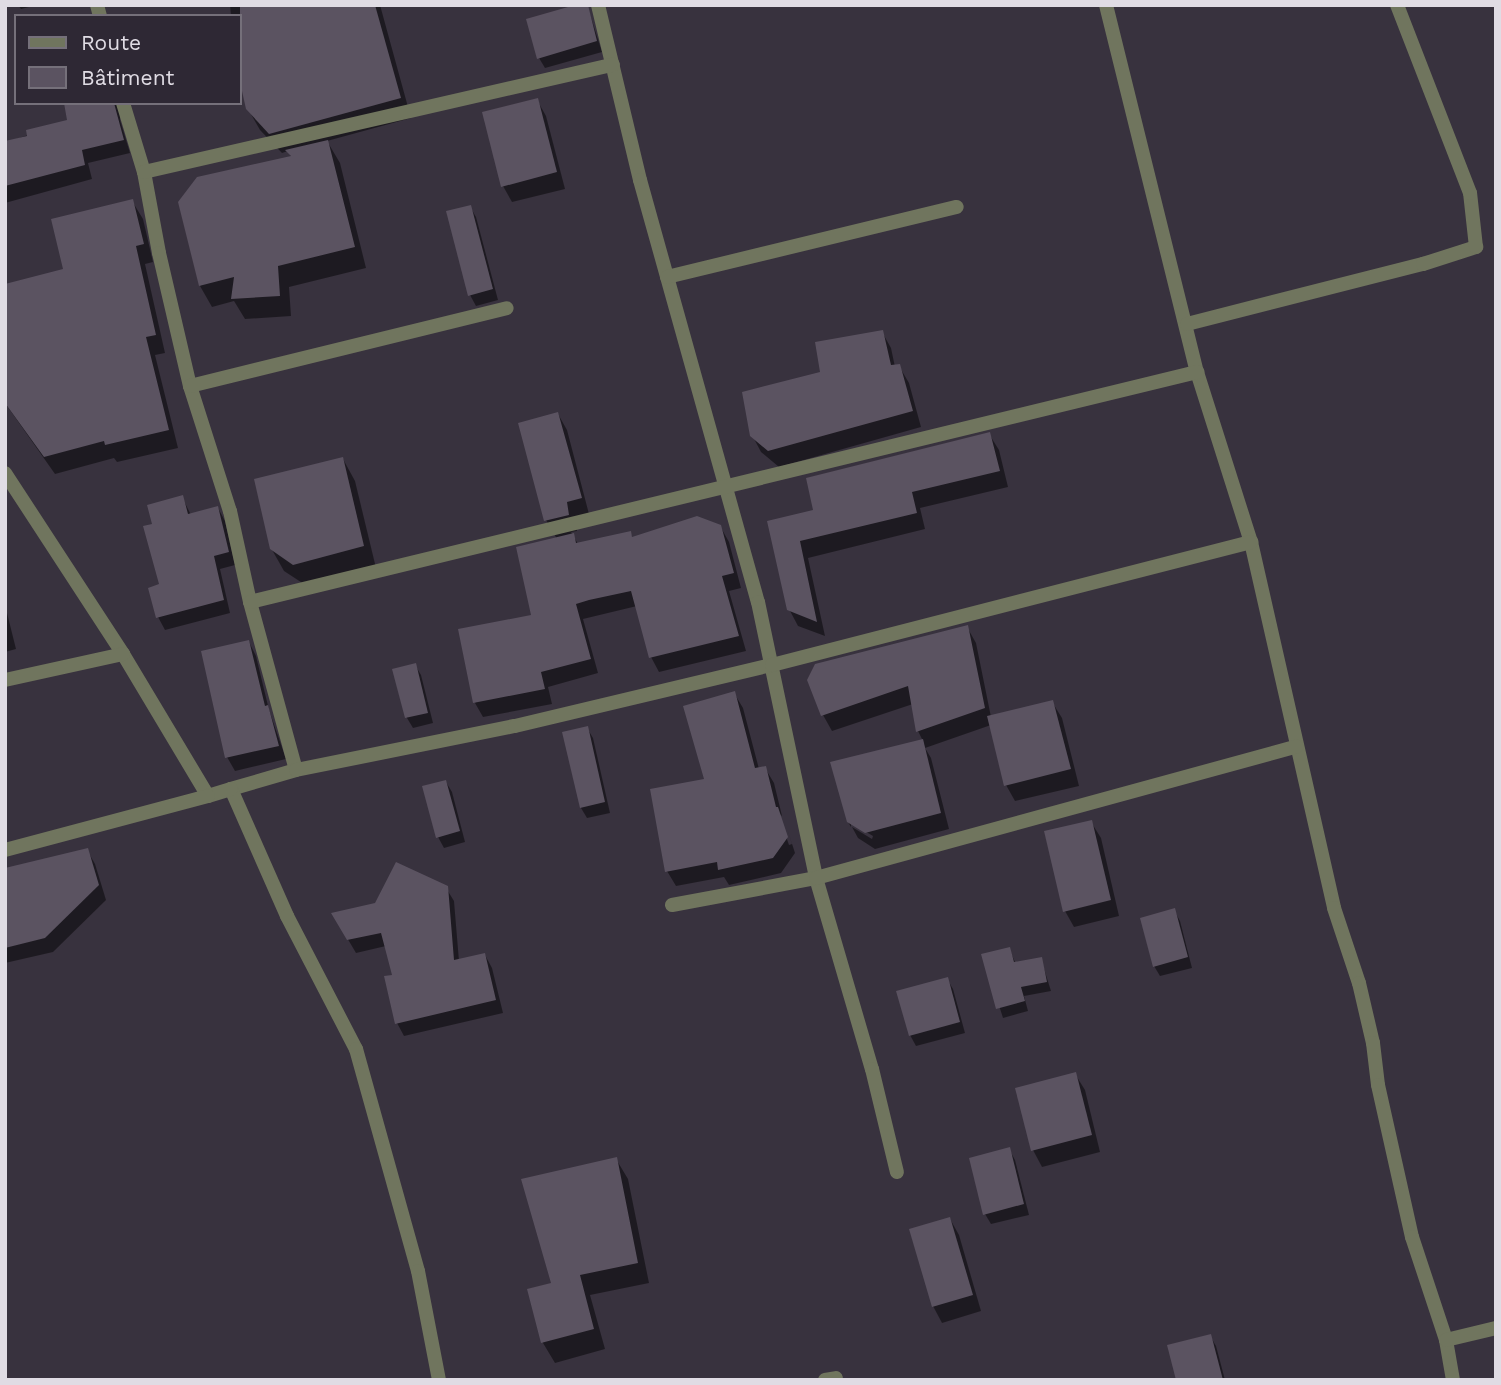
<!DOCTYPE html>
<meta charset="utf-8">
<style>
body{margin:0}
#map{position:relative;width:1501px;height:1385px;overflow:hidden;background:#38323e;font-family:"Work Sans",sans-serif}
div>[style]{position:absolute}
.shadow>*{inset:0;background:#0007}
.building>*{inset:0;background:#5b5361}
.minor>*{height:14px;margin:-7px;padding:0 7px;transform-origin:7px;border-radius:7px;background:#70755e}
span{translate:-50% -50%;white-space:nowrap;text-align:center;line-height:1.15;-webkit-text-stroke:5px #2e2834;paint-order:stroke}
.frame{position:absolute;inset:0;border:7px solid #e0dce4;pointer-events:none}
.legend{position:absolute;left:14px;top:14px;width:228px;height:91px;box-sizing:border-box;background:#2e2834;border:2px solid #75707a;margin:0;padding:9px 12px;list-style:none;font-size:21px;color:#e0dce4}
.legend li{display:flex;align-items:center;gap:14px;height:35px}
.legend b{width:35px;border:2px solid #75707a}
</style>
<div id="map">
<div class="shadow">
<i style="clip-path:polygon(18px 5px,37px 5px,21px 9px)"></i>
<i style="clip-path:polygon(230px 5px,380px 5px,411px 118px,327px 141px,340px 163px,366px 268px,289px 287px,291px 316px,245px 319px,234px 301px,212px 307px,200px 286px,292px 158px,288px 151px,282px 153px,260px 130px,248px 109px,240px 74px,240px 16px,231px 16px)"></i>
<i style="clip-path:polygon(587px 5px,602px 52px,545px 68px,539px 58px)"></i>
<i style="clip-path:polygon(537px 100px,546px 116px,565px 189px,512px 202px,503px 186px)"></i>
<i style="clip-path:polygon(69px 103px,120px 103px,120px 120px,130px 153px,88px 163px,92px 179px,5px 203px,5px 143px,69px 121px)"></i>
<i style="clip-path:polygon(132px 201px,143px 219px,153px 262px,145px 264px,165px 353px,155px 355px,178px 448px,117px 462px,114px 458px,55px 474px,5px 403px,5px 286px,65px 270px)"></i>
<i style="clip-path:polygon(470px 207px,476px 217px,498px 300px,476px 306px,470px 295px)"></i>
<i style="clip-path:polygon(882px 332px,891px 348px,895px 367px,899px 366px,909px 383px,921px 427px,779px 467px,761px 452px,752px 435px,822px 373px)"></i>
<i style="clip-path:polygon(558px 414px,567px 430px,589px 514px,575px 518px,577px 531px,571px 532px,578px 544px,630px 533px,633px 539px,720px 526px,729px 542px,741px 588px,729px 591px,746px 651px,659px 672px,651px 657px,637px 606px,583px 619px,598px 673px,548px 687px,552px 704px,483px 717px,475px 703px,534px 617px,557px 539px,546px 520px)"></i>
<i style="clip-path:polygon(989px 434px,999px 450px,1008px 487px,920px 508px,925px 529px,808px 558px,825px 636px,798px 626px,789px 609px,769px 523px,816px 511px)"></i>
<i style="clip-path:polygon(343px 459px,355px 481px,376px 568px,307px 586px,284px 571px,271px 548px)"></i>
<i style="clip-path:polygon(182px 497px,191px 515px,218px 508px,225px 521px,235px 565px,220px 569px,230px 613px,165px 630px,158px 617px,161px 586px,154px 525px)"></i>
<i style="clip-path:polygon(5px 605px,16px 649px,5px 652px)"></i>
<i style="clip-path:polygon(967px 627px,976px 643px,991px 717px,1052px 702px,1062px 718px,1079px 786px,1015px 801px,1006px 785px,991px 725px,925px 748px,931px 758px,949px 829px,875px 849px,858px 838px,852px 827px,872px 839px,873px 836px,851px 823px,851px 827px,848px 822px,923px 741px,918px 731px,913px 704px,832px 731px,823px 715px)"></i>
<i style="clip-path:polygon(249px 642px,256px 656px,269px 710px,286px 759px,235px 771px,227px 757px)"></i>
<i style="clip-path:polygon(415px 665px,421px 675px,433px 723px,413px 728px,407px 718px,395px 670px)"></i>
<i style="clip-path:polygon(734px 693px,743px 708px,759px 769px,765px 768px,774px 783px,782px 816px,778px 813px,789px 845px,792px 844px,785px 822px,795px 853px,781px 873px,729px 885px,724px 877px,676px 886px,667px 871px,706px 781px)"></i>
<i style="clip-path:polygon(587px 728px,593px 738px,610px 813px,587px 818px,581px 808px,564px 733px)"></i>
<i style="clip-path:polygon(446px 782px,452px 792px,465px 842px,444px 848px,438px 837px)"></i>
<i style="clip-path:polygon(1091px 822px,1101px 838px,1119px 916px,1074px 927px,1065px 911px)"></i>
<i style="clip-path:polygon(87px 850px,95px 864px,106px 900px,53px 952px,5px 963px,5px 870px)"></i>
<i style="clip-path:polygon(446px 888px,454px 901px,459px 961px,485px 955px,492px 968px,503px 1013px,404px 1036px,397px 1023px,394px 976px,386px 946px,356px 953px,333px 914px)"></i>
<i style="clip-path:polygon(1174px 910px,1180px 921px,1192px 968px,1160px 976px,1154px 966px)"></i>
<i style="clip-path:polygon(1009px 949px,1016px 964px,1041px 959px,1051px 991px,1024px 996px,1028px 1011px,1003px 1018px,983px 955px)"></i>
<i style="clip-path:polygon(947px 979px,953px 989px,965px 1033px,916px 1046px,910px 1035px)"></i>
<i style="clip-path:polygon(1075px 1074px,1085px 1090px,1100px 1152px,1042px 1167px,1033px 1150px)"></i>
<i style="clip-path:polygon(1009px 1149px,1015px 1160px,1029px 1215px,991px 1224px,985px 1214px)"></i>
<i style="clip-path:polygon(616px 1159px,628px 1179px,649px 1283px,590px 1295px,605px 1349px,555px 1363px,543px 1343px,529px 1291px,554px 1284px)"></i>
<i style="clip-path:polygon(950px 1219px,959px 1235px,981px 1311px,942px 1323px,933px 1306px)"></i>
<i style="clip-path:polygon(1210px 1336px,1216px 1346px,1225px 1380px,1177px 1380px)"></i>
</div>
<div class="building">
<i style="clip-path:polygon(240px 5px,375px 5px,401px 98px,269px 134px,246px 109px,240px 82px)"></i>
<i style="clip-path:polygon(575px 5px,588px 5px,597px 41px,537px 59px,526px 19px)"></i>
<i style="clip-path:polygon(538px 98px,557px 172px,501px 187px,482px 112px)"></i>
<i style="clip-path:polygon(64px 103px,114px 103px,124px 140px,82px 150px,85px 165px,5px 186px,5px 141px,27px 136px,26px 130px,67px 120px)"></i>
<i style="clip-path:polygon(328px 140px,355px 247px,278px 266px,280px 296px,231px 299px,234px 277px,199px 286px,178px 202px,197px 177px,291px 156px,285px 150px)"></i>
<i style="clip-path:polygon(133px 199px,144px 244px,136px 246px,156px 335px,146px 337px,169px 430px,105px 445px,104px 441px,44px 457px,5px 403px,5px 284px,63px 269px,51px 219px)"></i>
<i style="clip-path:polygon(471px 205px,493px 289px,468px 296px,446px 211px)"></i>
<i style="clip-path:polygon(883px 330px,891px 365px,900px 364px,913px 411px,768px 451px,750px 436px,742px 392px,820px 372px,815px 342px)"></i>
<i style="clip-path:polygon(558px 412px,582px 498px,567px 502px,569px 515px,544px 521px,518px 423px)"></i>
<i style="clip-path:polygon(990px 432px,1000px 471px,912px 492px,917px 513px,800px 541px,817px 622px,787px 610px,767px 521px,813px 510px,806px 478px)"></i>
<i style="clip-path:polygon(343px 457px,364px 546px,293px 565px,270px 549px,254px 479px)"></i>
<i style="clip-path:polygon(183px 495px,188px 514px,218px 506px,229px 552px,214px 556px,224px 600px,156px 618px,148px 588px,159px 584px,143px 526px,152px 524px,147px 505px)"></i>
<i style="clip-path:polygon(697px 516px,721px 525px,734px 573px,722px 576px,739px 636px,649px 658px,631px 591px,589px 600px,576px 604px,591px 659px,541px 672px,545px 689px,473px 703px,458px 629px,531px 615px,516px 547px,574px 533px,576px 543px,631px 531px,632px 537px)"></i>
<i style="clip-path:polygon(968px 625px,985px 708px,916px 732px,908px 686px,821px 716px,807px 680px,815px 664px)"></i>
<i style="clip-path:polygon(249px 640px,265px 706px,268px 705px,279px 746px,225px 758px,201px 651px)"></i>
<i style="clip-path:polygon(416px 663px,428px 713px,405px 718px,392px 669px)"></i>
<i style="clip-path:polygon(735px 691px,755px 768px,766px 766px,776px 807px,778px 807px,788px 837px,773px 858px,718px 870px,717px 862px,665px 872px,650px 789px,704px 779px,683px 706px)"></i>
<i style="clip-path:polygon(1053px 700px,1071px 769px,1004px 786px,987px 716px)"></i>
<i style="clip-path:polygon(588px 726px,605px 802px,580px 808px,562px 732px)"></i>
<i style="clip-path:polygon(923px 739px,941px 813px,865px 833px,847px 822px,830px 762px)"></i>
<i style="clip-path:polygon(446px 780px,460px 831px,436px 838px,422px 786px)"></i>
<i style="clip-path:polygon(1092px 820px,1111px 900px,1063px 912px,1044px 831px)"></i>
<i style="clip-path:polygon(88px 848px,99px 885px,45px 938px,5px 948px,5px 868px)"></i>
<i style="clip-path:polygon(396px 862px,448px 886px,454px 960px,485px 953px,496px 1000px,395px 1024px,384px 976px,392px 975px,381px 933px,347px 940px,331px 913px,375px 903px)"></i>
<i style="clip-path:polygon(1175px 908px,1188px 957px,1153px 967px,1140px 918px)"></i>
<i style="clip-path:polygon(1010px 947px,1014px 962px,1042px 957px,1047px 982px,1021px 987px,1025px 1001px,996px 1009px,981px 954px)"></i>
<i style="clip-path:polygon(948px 977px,960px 1022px,909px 1036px,896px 991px)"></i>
<i style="clip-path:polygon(1076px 1072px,1092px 1135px,1031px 1151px,1015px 1088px)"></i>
<i style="clip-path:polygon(1010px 1147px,1024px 1204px,983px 1215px,969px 1158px)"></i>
<i style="clip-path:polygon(617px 1157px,638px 1263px,580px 1275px,594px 1329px,541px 1343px,527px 1289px,551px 1283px,521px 1179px)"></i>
<i style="clip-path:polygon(950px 1217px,973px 1295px,932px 1307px,909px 1229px)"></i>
<i style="clip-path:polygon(1211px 1334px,1223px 1380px,1176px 1380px,1167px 1345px)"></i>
</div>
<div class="minor">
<i style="left:97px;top:5px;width:11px;rotate:75deg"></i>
<i style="left:598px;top:5px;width:180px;rotate:76.5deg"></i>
<i style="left:640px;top:180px;width:438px;rotate:74.4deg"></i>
<i style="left:758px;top:602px;width:282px;rotate:78.1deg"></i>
<i style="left:816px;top:878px;width:199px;rotate:73.7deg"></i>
<i style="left:872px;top:1069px;width:106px;rotate:76.4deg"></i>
<i style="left:1106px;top:5px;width:378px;rotate:76.1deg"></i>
<i style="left:1197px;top:372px;width:178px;rotate:72.4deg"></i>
<i style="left:1251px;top:542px;width:375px;rotate:77.2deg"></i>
<i style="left:1334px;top:908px;width:79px;rotate:71.6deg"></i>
<i style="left:1359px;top:983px;width:62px;rotate:76.9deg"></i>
<i style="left:1373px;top:1043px;width:42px;rotate:83.2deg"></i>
<i style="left:1378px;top:1085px;width:156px;rotate:77.4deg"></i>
<i style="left:1412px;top:1237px;width:108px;rotate:71.7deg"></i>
<i style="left:1446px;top:1340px;width:41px;rotate:80.1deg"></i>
<i style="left:123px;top:103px;width:72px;rotate:73.1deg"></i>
<i style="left:144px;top:172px;width:82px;rotate:79.5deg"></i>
<i style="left:159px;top:253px;width:137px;rotate:76.9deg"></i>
<i style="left:190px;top:386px;width:131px;rotate:72.3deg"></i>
<i style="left:230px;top:511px;width:93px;rotate:77.6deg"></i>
<i style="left:250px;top:602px;width:174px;rotate:74.7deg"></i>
<i style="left:296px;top:770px;width:68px;rotate:163.7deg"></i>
<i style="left:231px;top:789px;width:139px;rotate:66.2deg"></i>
<i style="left:287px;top:916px;width:150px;rotate:62.6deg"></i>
<i style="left:356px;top:1049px;width:230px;rotate:74.4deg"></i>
<i style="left:418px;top:1271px;width:111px;rotate:79.1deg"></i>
<i style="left:144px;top:172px;width:481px;rotate:-12.9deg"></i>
<i style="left:667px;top:277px;width:298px;rotate:-13.6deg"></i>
<i style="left:1187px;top:324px;width:244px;rotate:-14.3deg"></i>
<i style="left:1423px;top:264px;width:56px;rotate:-17.8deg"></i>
<i style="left:1476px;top:247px;width:54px;rotate:-96.3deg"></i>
<i style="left:1470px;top:193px;width:202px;rotate:-111.2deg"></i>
<i style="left:190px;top:386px;width:326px;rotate:-13.8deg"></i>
<i style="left:5px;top:473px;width:216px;rotate:56.9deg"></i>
<i style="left:123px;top:654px;width:165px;rotate:59.1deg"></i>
<i style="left:208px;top:796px;width:24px;rotate:-17deg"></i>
<i style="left:250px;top:602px;width:975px;rotate:-13.65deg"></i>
<i style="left:5px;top:680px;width:121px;rotate:-12.4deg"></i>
<i style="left:296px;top:770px;width:223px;rotate:-11.4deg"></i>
<i style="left:515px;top:726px;width:264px;rotate:-13.4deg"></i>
<i style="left:772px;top:665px;width:495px;rotate:-14.4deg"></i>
<i style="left:5px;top:850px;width:210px;rotate:-14.9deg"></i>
<i style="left:672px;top:905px;width:147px;rotate:-10.6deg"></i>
<i style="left:816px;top:878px;width:498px;rotate:-15.3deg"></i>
<i style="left:1446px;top:1340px;width:51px;rotate:-13.5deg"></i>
<i style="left:825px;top:1380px;width:11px;rotate:-10deg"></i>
</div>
<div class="frame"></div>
<ul class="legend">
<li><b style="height:9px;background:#70755e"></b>Route</li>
<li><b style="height:19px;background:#5b5361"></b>Bâtiment</li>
</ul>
</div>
